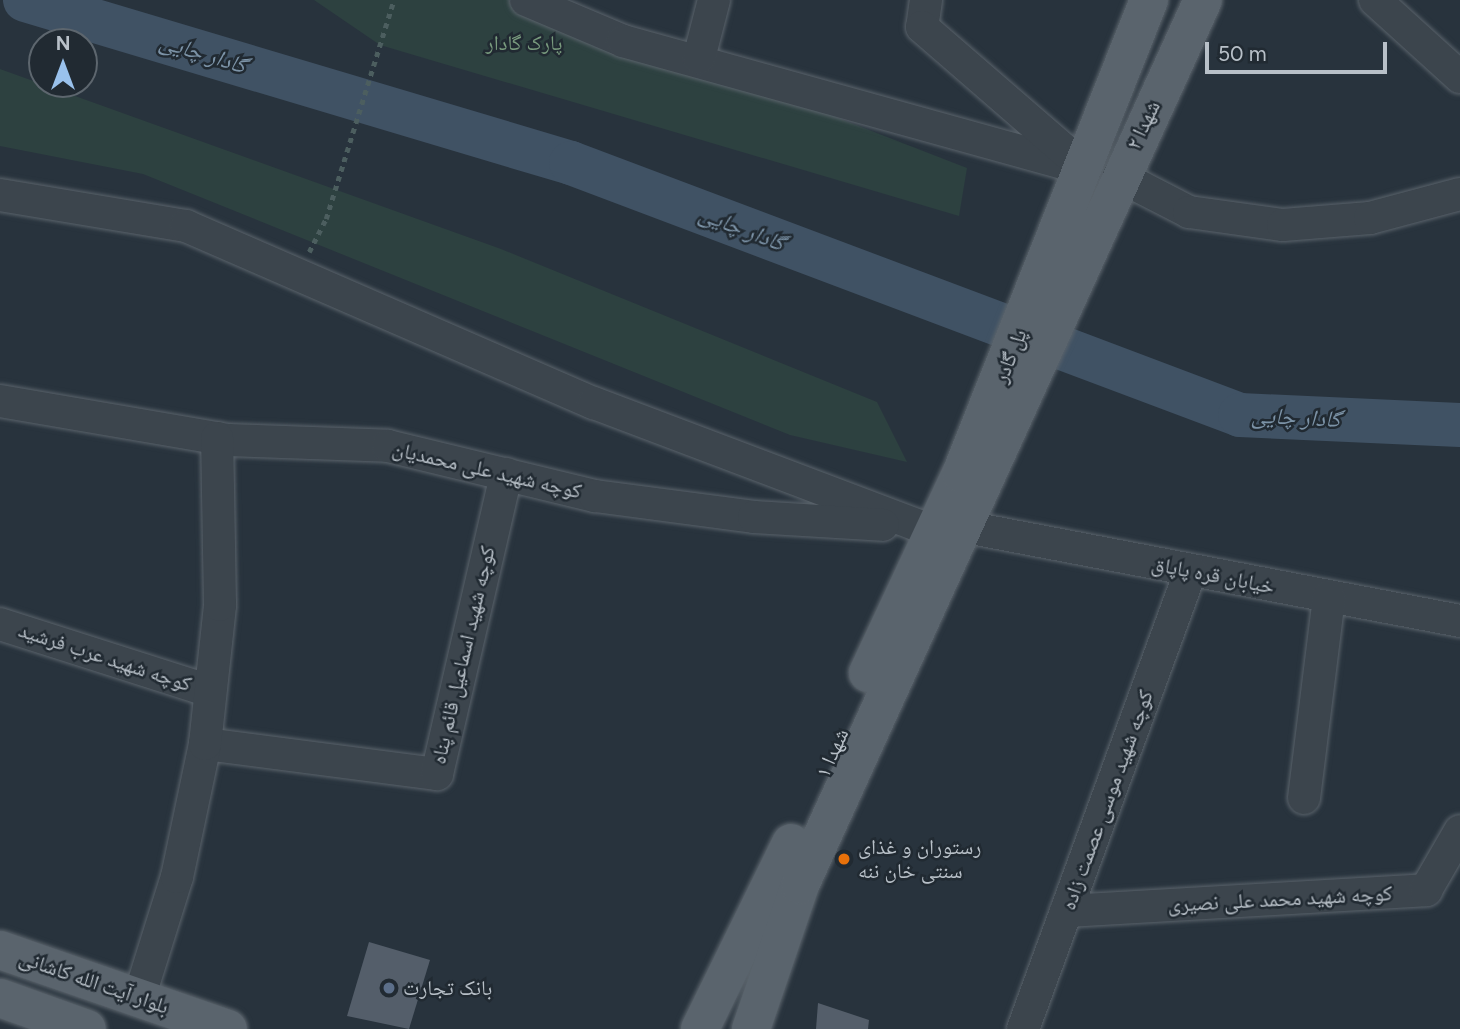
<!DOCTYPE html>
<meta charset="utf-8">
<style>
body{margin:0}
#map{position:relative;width:1460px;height:1029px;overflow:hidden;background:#28333d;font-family:Figtree,"Noto Naskh Arabic",sans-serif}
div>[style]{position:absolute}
.green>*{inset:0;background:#2d4140}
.river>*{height:44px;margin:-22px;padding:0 22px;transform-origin:22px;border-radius:22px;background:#405264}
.building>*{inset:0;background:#545e6a}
.path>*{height:4.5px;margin-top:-2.25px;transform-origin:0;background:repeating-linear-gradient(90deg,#4c5e5f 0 5px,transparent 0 10px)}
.roads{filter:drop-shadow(0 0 2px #5a636b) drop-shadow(0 0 2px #5a636b)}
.minor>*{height:32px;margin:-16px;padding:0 16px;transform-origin:16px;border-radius:16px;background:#3c454d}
.major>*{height:38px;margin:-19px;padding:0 19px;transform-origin:19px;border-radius:19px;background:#5a646d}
.dots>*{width:19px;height:19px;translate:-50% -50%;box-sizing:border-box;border:4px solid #212a32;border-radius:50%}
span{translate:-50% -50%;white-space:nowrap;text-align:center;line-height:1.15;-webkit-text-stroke:5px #212a32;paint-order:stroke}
.park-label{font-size:21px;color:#799b7e}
.street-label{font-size:21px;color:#b8c0c8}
.poi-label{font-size:21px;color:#b8c0c8}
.left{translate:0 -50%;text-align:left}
.water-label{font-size:23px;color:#7c93a7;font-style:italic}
.north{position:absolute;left:28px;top:28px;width:70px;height:70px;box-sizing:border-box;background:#212a32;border:2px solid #5d666e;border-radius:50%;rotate:0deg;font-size:19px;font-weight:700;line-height:28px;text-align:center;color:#b8c0c8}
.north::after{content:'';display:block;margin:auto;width:24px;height:32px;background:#99c1ec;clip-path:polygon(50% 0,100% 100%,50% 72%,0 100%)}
.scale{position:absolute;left:1205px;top:42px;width:182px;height:32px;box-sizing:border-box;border:4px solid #b8c0c8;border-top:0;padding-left:9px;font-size:21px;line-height:24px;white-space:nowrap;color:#b8c0c8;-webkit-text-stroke:5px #212a32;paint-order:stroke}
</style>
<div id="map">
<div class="green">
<i style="clip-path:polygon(314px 0,534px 0,967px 168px,959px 216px,380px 45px)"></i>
<i style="clip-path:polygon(0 69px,501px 249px,877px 402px,907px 462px,790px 435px,143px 174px,0 146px)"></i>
</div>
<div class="river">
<i style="left:25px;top:0;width:570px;rotate:16.62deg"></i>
<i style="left:571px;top:163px;width:715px;rotate:20.64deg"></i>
<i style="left:1240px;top:415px;width:220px;rotate:2.6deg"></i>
</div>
<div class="building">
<i style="clip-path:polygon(369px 942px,430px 960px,409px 1029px,347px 1016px)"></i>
<i style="clip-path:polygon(818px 1003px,869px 1020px,868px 1029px,816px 1029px)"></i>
</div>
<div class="path">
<i style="left:309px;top:252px;width:37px;rotate:-63deg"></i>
<i style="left:326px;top:219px;width:229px;rotate:-72.8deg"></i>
</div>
<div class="roads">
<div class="minor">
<i style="left:526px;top:0;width:105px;rotate:22.9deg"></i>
<i style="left:623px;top:41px;width:479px;rotate:15.5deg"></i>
<i style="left:926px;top:0;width:27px;rotate:98deg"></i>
<i style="left:922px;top:27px;width:209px;rotate:40.9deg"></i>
<i style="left:1375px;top:0;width:115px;rotate:42.2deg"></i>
<i style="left:699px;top:58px;width:60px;rotate:-75.5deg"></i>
<i style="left:1119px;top:176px;width:79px;rotate:27.2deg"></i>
<i style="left:1189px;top:212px;width:95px;rotate:7.9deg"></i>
<i style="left:1283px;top:225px;width:87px;rotate:-4.6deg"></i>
<i style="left:1370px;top:218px;width:93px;rotate:-14.9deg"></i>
<i style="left:0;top:195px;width:189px;rotate:9.5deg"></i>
<i style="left:186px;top:226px;width:445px;rotate:23.5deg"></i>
<i style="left:594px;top:403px;width:362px;rotate:20.7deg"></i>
<i style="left:0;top:401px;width:231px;rotate:9.7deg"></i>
<i style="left:228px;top:440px;width:160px;rotate:2.1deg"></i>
<i style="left:388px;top:446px;width:213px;rotate:13.6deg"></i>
<i style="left:595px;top:496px;width:160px;rotate:7.5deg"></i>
<i style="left:754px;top:517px;width:129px;rotate:3.5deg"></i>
<i style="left:966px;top:527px;width:503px;rotate:10.77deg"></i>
<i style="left:0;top:624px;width:220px;rotate:17.7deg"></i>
<i style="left:205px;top:744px;width:234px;rotate:7.4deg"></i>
<i style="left:437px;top:774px;width:308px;rotate:-77deg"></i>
<i style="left:1304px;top:798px;width:203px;rotate:-82.9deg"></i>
<i style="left:1066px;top:911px;width:361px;rotate:-3.3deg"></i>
<i style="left:1426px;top:890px;width:68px;rotate:-60deg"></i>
<i style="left:139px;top:998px;width:127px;rotate:-72.6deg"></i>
<i style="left:177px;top:877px;width:136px;rotate:-78.1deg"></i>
<i style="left:205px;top:744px;width:140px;rotate:-83.8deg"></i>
<i style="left:220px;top:605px;width:167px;rotate:-91deg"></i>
<i style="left:1023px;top:1029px;width:488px;rotate:-69.9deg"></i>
</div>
<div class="major">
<i style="left:868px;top:673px;width:220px;rotate:-65deg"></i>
<i style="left:961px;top:474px;width:510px;rotate:-68.37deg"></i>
<i style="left:0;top:950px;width:241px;rotate:19.1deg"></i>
<i style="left:0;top:998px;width:92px;rotate:19.6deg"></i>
<i style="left:700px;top:1029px;width:207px;rotate:-63.9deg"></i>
<i style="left:751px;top:1029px;width:152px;rotate:-71.2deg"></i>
<i style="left:800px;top:885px;width:972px;rotate:-65.52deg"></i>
</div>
</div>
<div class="dots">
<i style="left:844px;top:859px;background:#e8710a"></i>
<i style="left:389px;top:988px;background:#5c6f8a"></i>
</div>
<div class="park-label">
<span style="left:524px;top:43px">پارک گادار</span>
</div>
<div class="street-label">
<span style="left:1143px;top:125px;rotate:-64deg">شهدا ۲</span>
<span style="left:1010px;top:356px;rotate:-68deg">پل گادر</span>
<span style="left:487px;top:470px;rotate:13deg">کوچه شهید علی محمدیان</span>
<span style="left:1213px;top:575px;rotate:11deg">خیابان قره پاپاق</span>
<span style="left:463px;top:655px;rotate:-77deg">کوچه شهید اسماعیل قائم پناه</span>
<span style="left:105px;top:657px;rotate:18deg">کوچه شهید عرب فرشید</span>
<span style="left:832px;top:753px;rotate:-66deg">شهدا ۱</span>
<span style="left:1107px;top:800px;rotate:-70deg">کوچه شهید موسی عصمت زاده</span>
<span style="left:1280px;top:899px;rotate:-3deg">کوچه شهید محمد علی نصیری</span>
<span style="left:94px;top:982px;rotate:19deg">بلوار آیت الله کاشانی</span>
</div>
<div class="poi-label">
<span class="left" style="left:858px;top:859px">رستوران و غذای<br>سنتی خان ننه</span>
<span class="left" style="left:403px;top:988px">بانک تجارت</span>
</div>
<div class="water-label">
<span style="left:203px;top:53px;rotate:17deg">گادار چایی</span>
<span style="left:742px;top:228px;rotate:21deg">گادار چایی</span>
<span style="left:1296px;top:417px;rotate:3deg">گادار چایی</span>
</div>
<div class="north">N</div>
<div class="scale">50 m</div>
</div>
